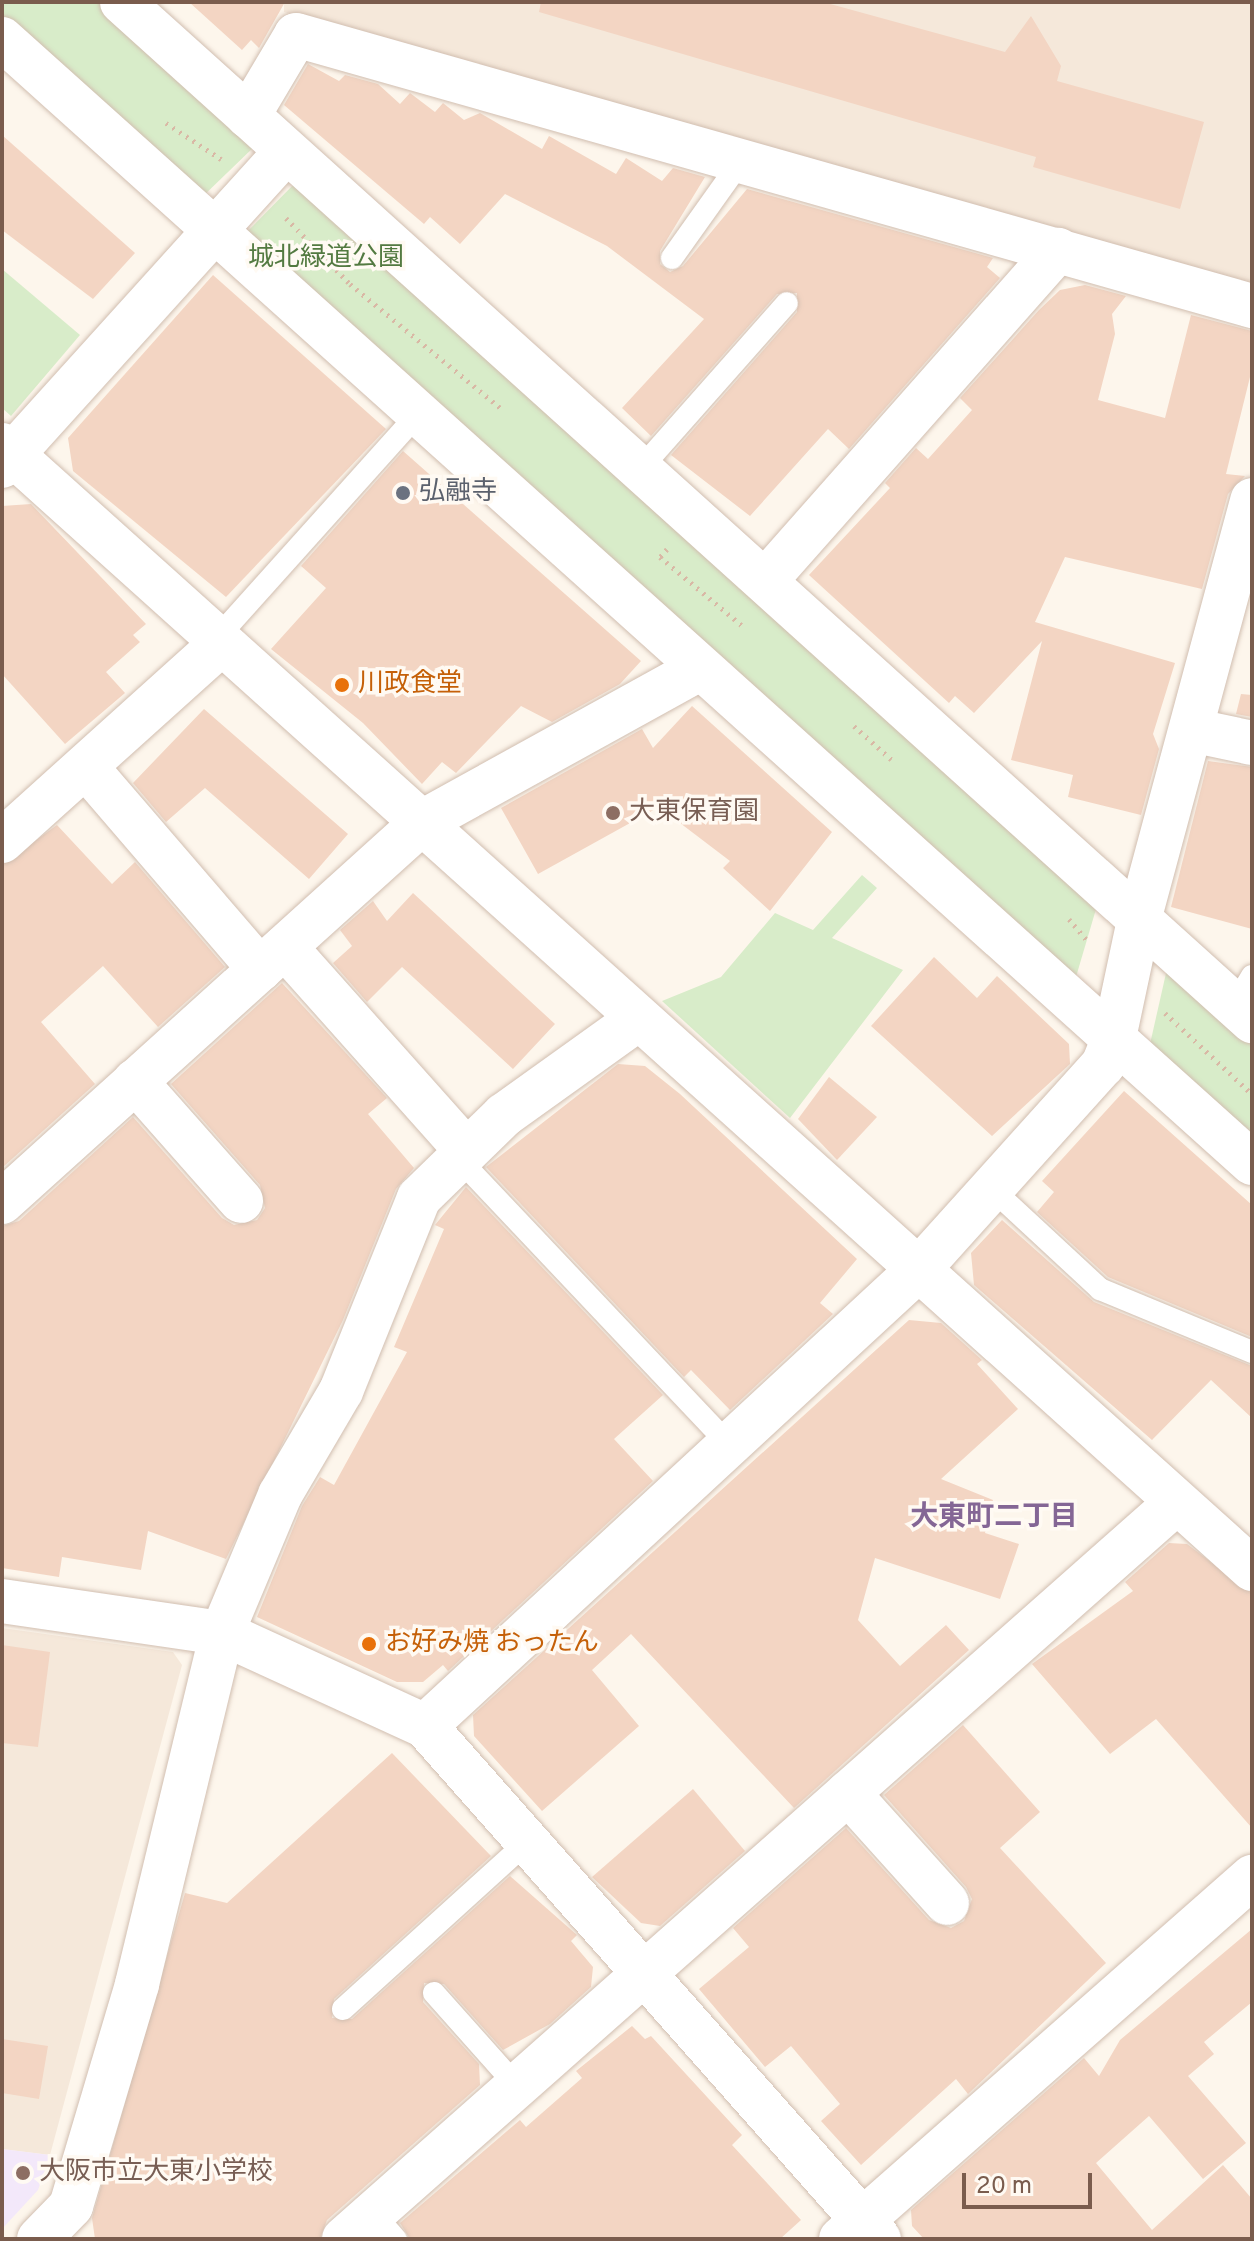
<!DOCTYPE html>
<meta charset="utf-8">
<style>
body{margin:0}
#map{position:relative;width:1254px;height:2241px;overflow:hidden;background:#fdf6ec;font-family:Overpass,"Noto Sans JP",sans-serif}
div>[style]{position:absolute}
.residential>*{inset:0;background:#f5e8da}
.education>*{inset:0;background:#f3e8fa}
.green>*{inset:0;background:#d8ecc9}
.building>*{inset:0;background:#f3d5c3}
.path>*{height:5px;margin-top:-2.5px;transform-origin:0;background:repeating-linear-gradient(90deg,#d9b8a5 0 2px,transparent 0 8px)}
.roads{filter:drop-shadow(0 0 2px #d1beb0) drop-shadow(0 0 2px #d1beb0)}
.service>*{height:22px;margin:-11px;padding:0 11px;transform-origin:11px;border-radius:11px;background:#fff}
.minor>*{height:44px;margin:-22px;padding:0 22px;transform-origin:22px;border-radius:22px;background:#fff}
.tertiary>*{height:44px;margin:-22px;padding:0 22px;transform-origin:22px;border-radius:22px;background:#fff}
.dots>*{width:22px;height:22px;translate:-50% -50%;box-sizing:border-box;border:4px solid #fffaf3;border-radius:50%}
span{translate:-50% -50%;white-space:nowrap;text-align:center;line-height:1.15;-webkit-text-stroke:7px #fffaf3;paint-order:stroke}
.park-label{font-size:26px;color:#537a41}
.worship-label{font-size:26px;color:#5b616d}
.left{translate:0 -50%;text-align:left}
.food-label{font-size:26px;color:#c56008}
.education-label{font-size:26px;color:#785e54}
.neighbourhood-label{font-size:28px;color:#846695;font-weight:700}
.frame{position:absolute;inset:0;border:4px solid #7a5c4d;pointer-events:none}
.scale{position:absolute;left:962px;top:2173px;width:130px;height:36px;box-sizing:border-box;border:4px solid #7a5c4d;border-top:0;padding-left:10px;font-size:24px;line-height:28px;white-space:nowrap;color:#7a5c4d;-webkit-text-stroke:6px #fffaf3;paint-order:stroke}
</style>
<div id="map">
<div class="residential">
<i style="clip-path:polygon(284px 2px,1252px 2px,1252px 287px,284px 12px)"></i>
<i style="clip-path:polygon(2px 1628px,173px 1652px,182px 1665px,50px 2155px,2px 2149px)"></i>
</div>
<div class="education">
<i style="clip-path:polygon(2px 2149px,50px 2155px,38px 2190px,2px 2229px)"></i>
</div>
<div class="green">
<i style="clip-path:polygon(2px 2px,104px 2px,257px 144px,198px 201px,2px 25px)"></i>
<i style="clip-path:polygon(301px 177px,1099px 899px,1073px 987px,240px 239px)"></i>
<i style="clip-path:polygon(2px 269px,80px 335px,11px 416px,2px 408px)"></i>
<i style="clip-path:polygon(862px 875px,877px 888px,832px 938px,903px 970px,790px 1118px,662px 1001px,721px 977px,775px 913px,813px 930px)"></i>
<i style="clip-path:polygon(1169px 960px,1252px 1034px,1252px 1146px,1148px 1053px)"></i>
</div>
<div class="building">
<i style="clip-path:polygon(189px 2px,285px 2px,259px 48px,251px 40px,242px 50px)"></i>
<i style="clip-path:polygon(541px 2px,823px 2px,1005px 52px,1031px 16px,1061px 66px,1057px 81px,1204px 122px,1180px 209px,1033px 167px,1036px 157px,539px 12px)"></i>
<i style="clip-path:polygon(308px 64px,339px 81px,345px 75px,378px 84px,400px 104px,410px 93px,435px 112px,443px 103px,464px 120px,480px 113px,542px 149px,549px 136px,616px 174px,626px 158px,662px 181px,673px 168px,705px 177px,660px 251px,660px 264px,670px 272px,683px 266px,747px 189px,993px 258px,987px 267px,1000px 278px,849px 449px,828px 429px,750px 516px,671px 455px,797px 312px,797px 293px,777px 294px,651px 436px,622px 408px,704px 319px,607px 246px,505px 194px,460px 244px,430px 217px,424px 224px,284px 105px)"></i>
<i style="clip-path:polygon(2px 135px,135px 253px,93px 299px,2px 230px)"></i>
<i style="clip-path:polygon(213px 275px,386px 429px,226px 597px,73px 471px,68px 438px)"></i>
<i style="clip-path:polygon(1085px 285px,1126px 296px,1112px 314px,1115px 334px,1098px 400px,1165px 418px,1191px 315px,1252px 331px,1252px 369px,1226px 474px,1245px 476px,1228px 494px,1202px 589px,1065px 557px,1035px 622px,1175px 663px,1153px 734px,1159px 749px,1141px 815px,1068px 797px,1073px 775px,1011px 760px,1042px 641px,974px 713px,955px 696px,949px 703px,809px 575px,890px 488px,885px 483px,916px 448px,928px 459px,972px 410px,960px 398px,1039px 310px,1060px 290px)"></i>
<i style="clip-path:polygon(403px 451px,641px 661px,620px 684px,552px 722px,521px 706px,456px 773px,442px 762px,422px 784px,363px 723px,271px 649px,326px 588px,301px 566px)"></i>
<i style="clip-path:polygon(31px 504px,146px 624px,133px 635px,140px 642px,106px 672px,125px 693px,65px 744px,2px 674px,2px 506px)"></i>
<i style="clip-path:polygon(1241px 694px,1252px 695px,1252px 717px,1236px 714px)"></i>
<i style="clip-path:polygon(692px 706px,832px 832px,770px 911px,723px 868px,730px 861px,659px 807px,538px 874px,501px 808px,642px 729px,653px 748px)"></i>
<i style="clip-path:polygon(204px 709px,348px 834px,309px 879px,205px 788px,166px 822px,133px 783px)"></i>
<i style="clip-path:polygon(1208px 761px,1252px 767px,1252px 929px,1171px 907px)"></i>
<i style="clip-path:polygon(57px 825px,112px 884px,135px 862px,225px 967px,158px 1027px,103px 966px,41px 1022px,95px 1084px,2px 1168px,2px 865px)"></i>
<i style="clip-path:polygon(413px 893px,555px 1024px,513px 1069px,402px 967px,367px 1002px,333px 963px,352px 946px,340px 930px,373px 901px,387px 921px)"></i>
<i style="clip-path:polygon(934px 957px,977px 998px,997px 976px,1069px 1044px,1070px 1064px,992px 1136px,871px 1026px)"></i>
<i style="clip-path:polygon(282px 983px,387px 1098px,368px 1114px,414px 1168px,396px 1189px,343px 1320px,226px 1559px,148px 1531px,141px 1570px,62px 1557px,59px 1577px,2px 1568px,2px 1226px,19px 1221px,133px 1117px,222px 1218px,234px 1225px,257px 1220px,265px 1208px,260px 1185px,171px 1084px)"></i>
<i style="clip-path:polygon(618px 1064px,645px 1066px,680px 1094px,857px 1259px,820px 1303px,833px 1314px,730px 1410px,691px 1370px,684px 1377px,486px 1167px)"></i>
<i style="clip-path:polygon(829px 1077px,877px 1117px,837px 1160px,798px 1119px)"></i>
<i style="clip-path:polygon(1124px 1091px,1252px 1205px,1252px 1337px,1108px 1277px,1037px 1212px,1054px 1192px,1042px 1181px)"></i>
<i style="clip-path:polygon(466px 1187px,663px 1395px,614px 1439px,653px 1481px,448px 1671px,443px 1665px,423px 1682px,397px 1682px,257px 1617px,302px 1506px,320px 1477px,334px 1485px,407px 1352px,394px 1347px,444px 1229px,435px 1225px)"></i>
<i style="clip-path:polygon(1002px 1220px,1094px 1302px,1252px 1366px,1252px 1418px,1211px 1380px,1152px 1440px,974px 1285px,971px 1253px)"></i>
<i style="clip-path:polygon(909px 1320px,941px 1323px,982px 1360px,977px 1364px,1018px 1409px,941px 1479px,993px 1500px,985px 1533px,1019px 1544px,1000px 1599px,875px 1558px,858px 1620px,900px 1666px,946px 1625px,969px 1650px,794px 1808px,631px 1634px,592px 1670px,639px 1726px,542px 1811px,474px 1736px,473px 1715px)"></i>
<i style="clip-path:polygon(1169px 1543px,1187px 1544px,1252px 1593px,1252px 1828px,1156px 1719px,1110px 1754px,1032px 1664px,1133px 1591px,1125px 1582px)"></i>
<i style="clip-path:polygon(2px 1645px,50px 1652px,38px 1747px,2px 1743px)"></i>
<i style="clip-path:polygon(963px 1725px,1040px 1812px,1000px 1848px,1106px 1963px,968px 2094px,956px 2079px,861px 2165px,821px 2121px,840px 2104px,791px 2046px,765px 2067px,699px 1989px,749px 1947px,733px 1928px,846px 1828px,929px 1920px,951px 1928px,964px 1921px,972px 1899px,966px 1887px,884px 1795px)"></i>
<i style="clip-path:polygon(392px 1753px,491px 1856px,334px 1999px,332px 2018px,352px 2019px,510px 1876px,577px 1935px,571px 1941px,593px 1967px,591px 1987px,550px 2024px,503px 2050px,444px 1984px,424px 1983px,423px 2002px,479px 2064px,480px 2085px,327px 2220px,320px 2239px,95px 2239px,92px 2218px,185px 1893px,227px 1903px)"></i>
<i style="clip-path:polygon(693px 1789px,745px 1851px,660px 1926px,641px 1923px,592px 1877px)"></i>
<i style="clip-path:polygon(1252px 1929px,1252px 2002px,1204px 2042px,1214px 2054px,1188px 2076px,1246px 2143px,1203px 2179px,1149px 2116px,1096px 2163px,1152px 2230px,1223px 2165px,1252px 2199px,1252px 2239px,924px 2239px,912px 2226px,911px 2210px,1084px 2058px,1099px 2076px,1120px 2040px)"></i>
<i style="clip-path:polygon(632px 2026px,645px 2039px,651px 2036px,742px 2135px,732px 2145px,801px 2220px,780px 2239px,410px 2239px,400px 2223px,520px 2120px,526px 2127px,582px 2078px,576px 2071px)"></i>
<i style="clip-path:polygon(2px 2039px,48px 2046px,39px 2099px,2px 2093px)"></i>
</div>
<div class="path">
<i style="left:166px;top:123px;width:66px;rotate:33.2deg"></i>
<i style="left:286px;top:218px;width:92px;rotate:45.9deg"></i>
<i style="left:350px;top:284px;width:198px;rotate:39.5deg"></i>
<i style="left:667px;top:549px;width:11px;rotate:131deg"></i>
<i style="left:660px;top:557px;width:111px;rotate:39.9deg"></i>
<i style="left:854px;top:726px;width:50px;rotate:41.7deg"></i>
<i style="left:1069px;top:919px;width:30px;rotate:50deg"></i>
<i style="left:1165px;top:1013px;width:119px;rotate:43deg"></i>
</div>
<div class="roads">
<div class="service">
<i style="left:672px;top:258px;width:119px;rotate:-54.6deg"></i>
<i style="left:641px;top:468px;width:220px;rotate:-48.5deg"></i>
<i style="left:217px;top:638px;width:301px;rotate:-48.1deg"></i>
<i style="left:1234px;top:1006px;width:35px;rotate:-59deg"></i>
<i style="left:458px;top:1158px;width:395px;rotate:46.6deg"></i>
<i style="left:991px;top:1188px;width:149px;rotate:42.8deg"></i>
<i style="left:1100px;top:1289px;width:165px;rotate:22.5deg"></i>
<i style="left:434px;top:1993px;width:123px;rotate:48.3deg"></i>
<i style="left:343px;top:2009px;width:248px;rotate:-42.2deg"></i>
<i style="left:373px;top:2213px;width:35px;rotate:49deg"></i>
</div>
<div class="minor">
<i style="left:122px;top:2px;width:1522px;rotate:42.04deg"></i>
<i style="left:2px;top:39px;width:1681px;rotate:41.96deg"></i>
<i style="left:248px;top:116px;width:94px;rotate:-59.3deg"></i>
<i style="left:296px;top:35px;width:994px;rotate:15.83deg"></i>
<i style="left:2px;top:445px;width:1681px;rotate:41.96deg"></i>
<i style="left:2px;top:466px;width:423px;rotate:-47.9deg"></i>
<i style="left:766px;top:580px;width:441px;rotate:-48.5deg"></i>
<i style="left:1191px;top:730px;width:62px;rotate:12deg"></i>
<i style="left:86px;top:767px;width:267px;rotate:49.3deg"></i>
<i style="left:2px;top:841px;width:296px;rotate:-42deg"></i>
<i style="left:285px;top:947px;width:272px;rotate:48.3deg"></i>
<i style="left:1114px;top:1038px;width:121px;rotate:-78deg"></i>
<i style="left:135px;top:1081px;width:160px;rotate:48.5deg"></i>
<i style="left:2px;top:1202px;width:569px;rotate:-42.08deg"></i>
<i style="left:424px;top:821px;width:316px;rotate:-28.9deg"></i>
<i style="left:2px;top:1601px;width:222px;rotate:8.3deg"></i>
<i style="left:222px;top:1633px;width:223px;rotate:24.6deg"></i>
<i style="left:425px;top:1726px;width:685px;rotate:48.49deg"></i>
<i style="left:848px;top:1793px;width:148px;rotate:48deg"></i>
<i style="left:39px;top:2239px;width:46px;rotate:-45.9deg"></i>
<i style="left:71px;top:2206px;width:232px;rotate:-73.4deg"></i>
<i style="left:137px;top:1984px;width:361px;rotate:-76.4deg"></i>
<i style="left:222px;top:1633px;width:150px;rotate:-67.2deg"></i>
<i style="left:280px;top:1495px;width:121px;rotate:-59.6deg"></i>
<i style="left:341px;top:1391px;width:208px;rotate:-68deg"></i>
<i style="left:419px;top:1198px;width:119px;rotate:-44.3deg"></i>
<i style="left:504px;top:1115px;width:165px;rotate:-35.6deg"></i>
<i style="left:344px;top:2239px;width:1111px;rotate:-41.5deg"></i>
<i style="left:841px;top:2239px;width:548px;rotate:-41.37deg"></i>
</div>
<div class="tertiary">
<i style="left:1139px;top:920px;width:435px;rotate:-74.9deg"></i>
<i style="left:425px;top:1726px;width:673px;rotate:-42.77deg"></i>
<i style="left:919px;top:1269px;width:275px;rotate:-48deg"></i>
<i style="left:1103px;top:1065px;width:29px;rotate:-68deg"></i>
</div>
</div>
<div class="dots">
<i style="left:403px;top:493px;background:#6b7280"></i>
<i style="left:342px;top:685px;background:#e8710a"></i>
<i style="left:613px;top:813px;background:#8d6e63"></i>
<i style="left:369px;top:1644px;background:#e8710a"></i>
<i style="left:23px;top:2173px;background:#8d6e63"></i>
</div>
<div class="park-label">
<span style="left:326px;top:259px">城北緑道公園</span>
</div>
<div class="worship-label">
<span class="left" style="left:419px;top:493px">弘融寺</span>
</div>
<div class="food-label">
<span class="left" style="left:358px;top:685px">川政食堂</span>
<span class="left" style="left:385px;top:1644px">お好み焼 おったん</span>
</div>
<div class="education-label">
<span class="left" style="left:629px;top:813px">大東保育園</span>
<span class="left" style="left:39px;top:2173px">大阪市立大東小学校</span>
</div>
<div class="neighbourhood-label">
<span style="left:994px;top:1518px">大東町二丁目</span>
</div>
<div class="frame"></div>
<div class="scale">20 m</div>
</div>
